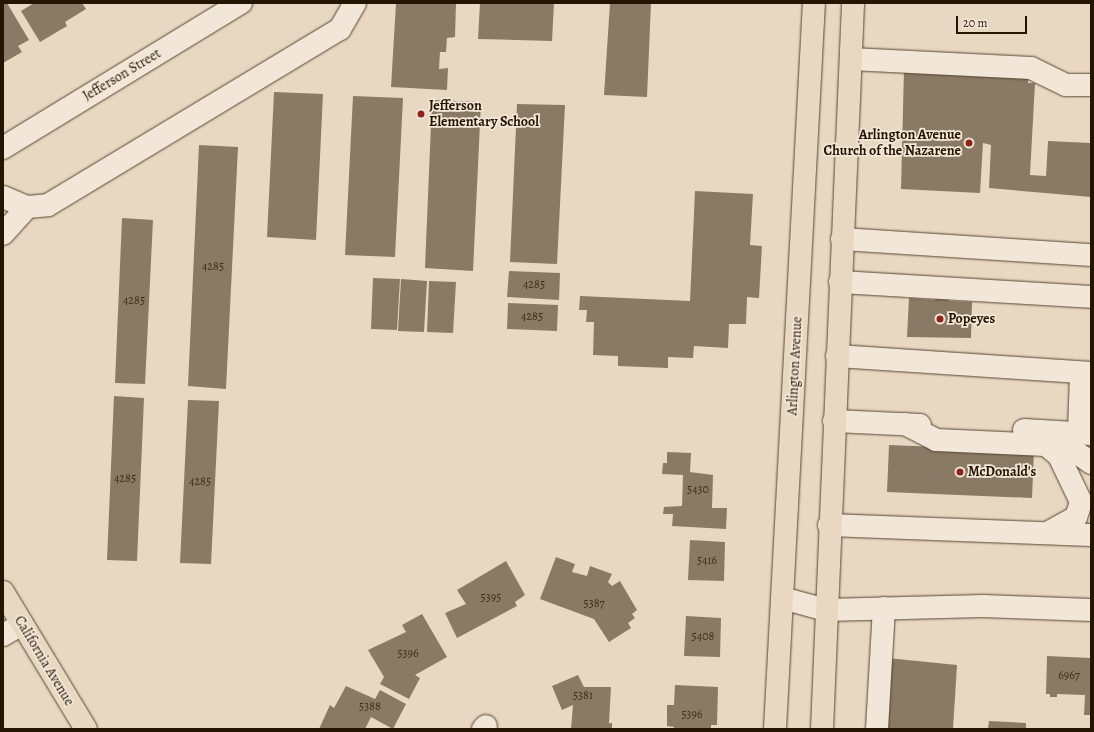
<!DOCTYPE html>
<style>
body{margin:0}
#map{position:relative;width:1094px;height:732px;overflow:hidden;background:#e9d8c1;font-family:Alegreya,serif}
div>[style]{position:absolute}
.building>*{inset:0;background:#8a7a65}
.roads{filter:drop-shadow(0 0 1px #554632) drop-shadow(0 0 1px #554632)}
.minor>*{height:22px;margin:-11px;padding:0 11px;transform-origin:11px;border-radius:11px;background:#f1e6d7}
.major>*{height:22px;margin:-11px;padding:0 11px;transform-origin:11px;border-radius:11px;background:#e9d8c1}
.dots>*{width:11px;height:11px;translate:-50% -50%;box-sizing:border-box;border:2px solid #f1e6d7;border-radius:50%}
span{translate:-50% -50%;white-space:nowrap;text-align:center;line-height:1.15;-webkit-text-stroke:3.5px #f1e6d7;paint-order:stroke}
.number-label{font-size:12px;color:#3e2e1b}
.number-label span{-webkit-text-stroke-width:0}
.street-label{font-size:14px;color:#241502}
.poi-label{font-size:14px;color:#241502;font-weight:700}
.left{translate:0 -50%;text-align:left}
.right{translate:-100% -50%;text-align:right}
.frame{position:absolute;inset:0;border:4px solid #241502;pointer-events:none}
.scale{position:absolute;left:956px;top:16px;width:71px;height:18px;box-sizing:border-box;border:2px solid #241502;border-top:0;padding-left:5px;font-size:12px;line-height:14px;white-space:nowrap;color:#241502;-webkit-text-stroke:3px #f1e6d7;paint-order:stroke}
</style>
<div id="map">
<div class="building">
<i style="clip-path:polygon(3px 3px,7px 3px,29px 40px,18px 46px,22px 52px,3px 63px)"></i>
<i style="clip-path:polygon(34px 3px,82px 3px,86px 9px,65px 22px,67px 26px,40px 42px,21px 11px)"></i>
<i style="clip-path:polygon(396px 3px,456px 3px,455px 37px,447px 38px,446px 52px,440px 52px,439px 69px,448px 68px,447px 90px,391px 87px)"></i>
<i style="clip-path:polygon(480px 3px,554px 3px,552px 41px,478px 39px)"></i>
<i style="clip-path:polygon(610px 3px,651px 3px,647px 97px,604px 95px)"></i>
<i style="clip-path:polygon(904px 69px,1028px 75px,1028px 83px,1035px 83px,1030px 175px,1046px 176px,1048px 141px,1091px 143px,1091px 197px,989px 188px,991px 145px,983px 143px,980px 193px,901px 189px)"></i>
<i style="clip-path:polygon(274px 92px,323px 94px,316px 240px,267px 237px)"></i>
<i style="clip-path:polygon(353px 96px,403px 98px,395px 257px,345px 255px)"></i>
<i style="clip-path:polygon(432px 100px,481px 102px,473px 271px,425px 268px)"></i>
<i style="clip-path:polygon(517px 104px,565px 105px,557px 264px,510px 262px)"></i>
<i style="clip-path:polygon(199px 145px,238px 147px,226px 389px,188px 386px)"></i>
<i style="clip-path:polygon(695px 191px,753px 194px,750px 245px,762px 246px,759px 298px,747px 297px,746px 324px,729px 324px,728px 348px,694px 346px,693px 358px,668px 357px,668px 368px,618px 366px,618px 356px,593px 355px,594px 322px,586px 322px,587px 310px,579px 310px,580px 296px,690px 301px)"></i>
<i style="clip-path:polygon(122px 218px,153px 220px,145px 384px,115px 383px)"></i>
<i style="clip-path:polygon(509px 271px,560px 273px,559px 300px,507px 297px)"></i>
<i style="clip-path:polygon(373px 278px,400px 279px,397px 330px,371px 329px)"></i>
<i style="clip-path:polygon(401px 279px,427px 281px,424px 332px,398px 331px)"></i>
<i style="clip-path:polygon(429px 281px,456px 282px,453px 333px,427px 332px)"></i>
<i style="clip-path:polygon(936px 294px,950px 294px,949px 301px,972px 302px,971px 338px,907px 337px,909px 298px,935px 300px)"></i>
<i style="clip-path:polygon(508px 303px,558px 305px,557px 331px,507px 329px)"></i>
<i style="clip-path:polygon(114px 396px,144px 398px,137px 561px,107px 560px)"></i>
<i style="clip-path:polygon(188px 400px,219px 401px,211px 564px,180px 563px)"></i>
<i style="clip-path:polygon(889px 445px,1034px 451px,1032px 498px,887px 492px)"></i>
<i style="clip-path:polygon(667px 452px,691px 453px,690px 472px,713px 475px,712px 508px,727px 508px,726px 529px,672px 526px,673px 514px,663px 514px,664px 507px,682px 506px,683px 475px,662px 474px,663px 463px,667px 463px)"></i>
<i style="clip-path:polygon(690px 540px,725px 542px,724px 581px,688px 580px)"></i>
<i style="clip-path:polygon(556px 557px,575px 564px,572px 572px,587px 576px,590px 566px,612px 574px,608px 582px,612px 586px,620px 581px,637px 610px,632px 614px,635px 618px,628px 623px,631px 628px,609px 642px,594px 619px,540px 599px)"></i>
<i style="clip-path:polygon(506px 561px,525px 595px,515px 602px,517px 606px,457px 638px,445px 613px,466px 604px,457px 590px)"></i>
<i style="clip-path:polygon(422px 614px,447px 657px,415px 675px,420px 678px,409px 699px,380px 684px,384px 677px,368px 650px,406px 632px,402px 625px)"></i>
<i style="clip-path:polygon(686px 616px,721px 618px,720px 657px,684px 656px)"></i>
<i style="clip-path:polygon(1047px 656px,1091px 658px,1091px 715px,1084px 715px,1085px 695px,1057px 694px,1057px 697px,1050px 697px,1050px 694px,1046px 694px)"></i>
<i style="clip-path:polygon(887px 658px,957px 665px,953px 729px,884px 729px)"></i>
<i style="clip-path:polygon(578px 675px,584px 687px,611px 687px,609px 723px,612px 723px,612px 729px,571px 729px,573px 705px,562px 710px,552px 686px)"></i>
<i style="clip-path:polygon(675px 685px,718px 687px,717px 725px,711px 725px,711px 729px,674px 729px,674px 727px,667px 726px,667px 705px,674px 705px)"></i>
<i style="clip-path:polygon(346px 686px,375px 699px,380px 690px,406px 704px,393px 729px,371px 717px,365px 729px,319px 729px,330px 705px,334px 708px)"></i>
<i style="clip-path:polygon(989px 721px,1026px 723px,1026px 729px,988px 729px)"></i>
</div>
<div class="roads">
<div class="minor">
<i style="left:851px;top:59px;width:180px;rotate:2.9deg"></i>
<i style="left:1031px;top:68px;width:39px;rotate:26deg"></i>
<i style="left:1066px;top:85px;width:25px"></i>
<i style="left:3px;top:148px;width:279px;rotate:-31.4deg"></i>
<i style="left:3px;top:197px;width:26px;rotate:23deg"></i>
<i style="left:27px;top:207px;width:21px;rotate:-5deg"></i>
<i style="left:48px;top:205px;width:341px;rotate:-31.1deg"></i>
<i style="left:340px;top:29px;width:30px;rotate:-60deg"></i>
<i style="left:3px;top:234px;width:36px;rotate:-48deg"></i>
<i style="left:842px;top:239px;width:250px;rotate:3.7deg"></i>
<i style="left:840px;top:282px;width:251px;rotate:3.4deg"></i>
<i style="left:837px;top:356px;width:255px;rotate:3.8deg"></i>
<i style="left:834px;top:421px;width:86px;rotate:2.7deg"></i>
<i style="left:905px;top:424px;width:35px;rotate:27deg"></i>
<i style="left:936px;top:440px;width:110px;rotate:2.6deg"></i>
<i style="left:1046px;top:445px;width:17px;rotate:40deg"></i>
<i style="left:1059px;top:456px;width:51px;rotate:64.4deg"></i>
<i style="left:1081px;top:502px;width:16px;rotate:108deg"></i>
<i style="left:1076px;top:517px;width:33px;rotate:151deg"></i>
<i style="left:1024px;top:430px;width:67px;rotate:3.4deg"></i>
<i style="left:1079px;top:433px;width:60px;rotate:-88.1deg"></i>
<i style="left:1046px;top:445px;width:31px;rotate:13deg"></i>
<i style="left:1076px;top:452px;width:19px;rotate:36deg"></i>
<i style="left:829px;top:525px;width:262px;rotate:2.2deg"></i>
<i style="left:782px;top:598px;width:46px;rotate:15.3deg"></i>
<i style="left:826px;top:610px;width:157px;rotate:-1.5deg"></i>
<i style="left:983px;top:606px;width:108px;rotate:2.1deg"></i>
<i style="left:3px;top:635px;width:22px;rotate:-30deg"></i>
<i style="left:483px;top:729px;width:4px;rotate:-45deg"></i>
<i style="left:877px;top:729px;width:121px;rotate:-86.7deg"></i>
</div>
<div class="major">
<i style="left:3px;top:592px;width:160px;rotate:58.8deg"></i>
<i style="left:775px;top:729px;width:727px;rotate:-86.93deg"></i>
<i style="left:822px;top:729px;width:727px;rotate:-87.55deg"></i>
</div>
</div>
<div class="dots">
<i style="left:421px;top:114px;background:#8f2418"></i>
<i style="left:969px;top:143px;background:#8f2418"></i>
<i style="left:940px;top:319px;background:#8f2418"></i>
<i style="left:960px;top:472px;background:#8f2418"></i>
</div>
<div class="number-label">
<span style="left:213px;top:267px">4285</span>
<span style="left:534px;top:285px">4285</span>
<span style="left:134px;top:301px">4285</span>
<span style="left:532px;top:317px">4285</span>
<span style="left:125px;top:479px">4285</span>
<span style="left:200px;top:482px">4285</span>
<span style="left:698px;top:490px">5430</span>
<span style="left:707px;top:561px">5416</span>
<span style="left:491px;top:598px">5395</span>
<span style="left:594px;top:604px">5387</span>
<span style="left:703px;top:637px">5408</span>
<span style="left:408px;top:654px">5396</span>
<span style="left:1069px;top:676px">6967</span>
<span style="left:583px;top:696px">5381</span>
<span style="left:370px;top:707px">5388</span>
<span style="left:692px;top:715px">5396</span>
</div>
<div class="street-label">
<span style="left:122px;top:75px;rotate:-31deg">Jefferson Street</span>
<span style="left:795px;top:366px;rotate:-87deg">Arlington Avenue</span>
<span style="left:44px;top:661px;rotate:59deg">California Avenue</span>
</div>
<div class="poi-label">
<span class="left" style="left:429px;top:114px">Jefferson<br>Elementary School</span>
<span class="right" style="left:961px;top:143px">Arlington Avenue<br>Church of the Nazarene</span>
<span class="left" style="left:948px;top:319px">Popeyes</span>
<span class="left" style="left:968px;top:472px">McDonald's</span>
</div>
<div class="frame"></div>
<div class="scale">20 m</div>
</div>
